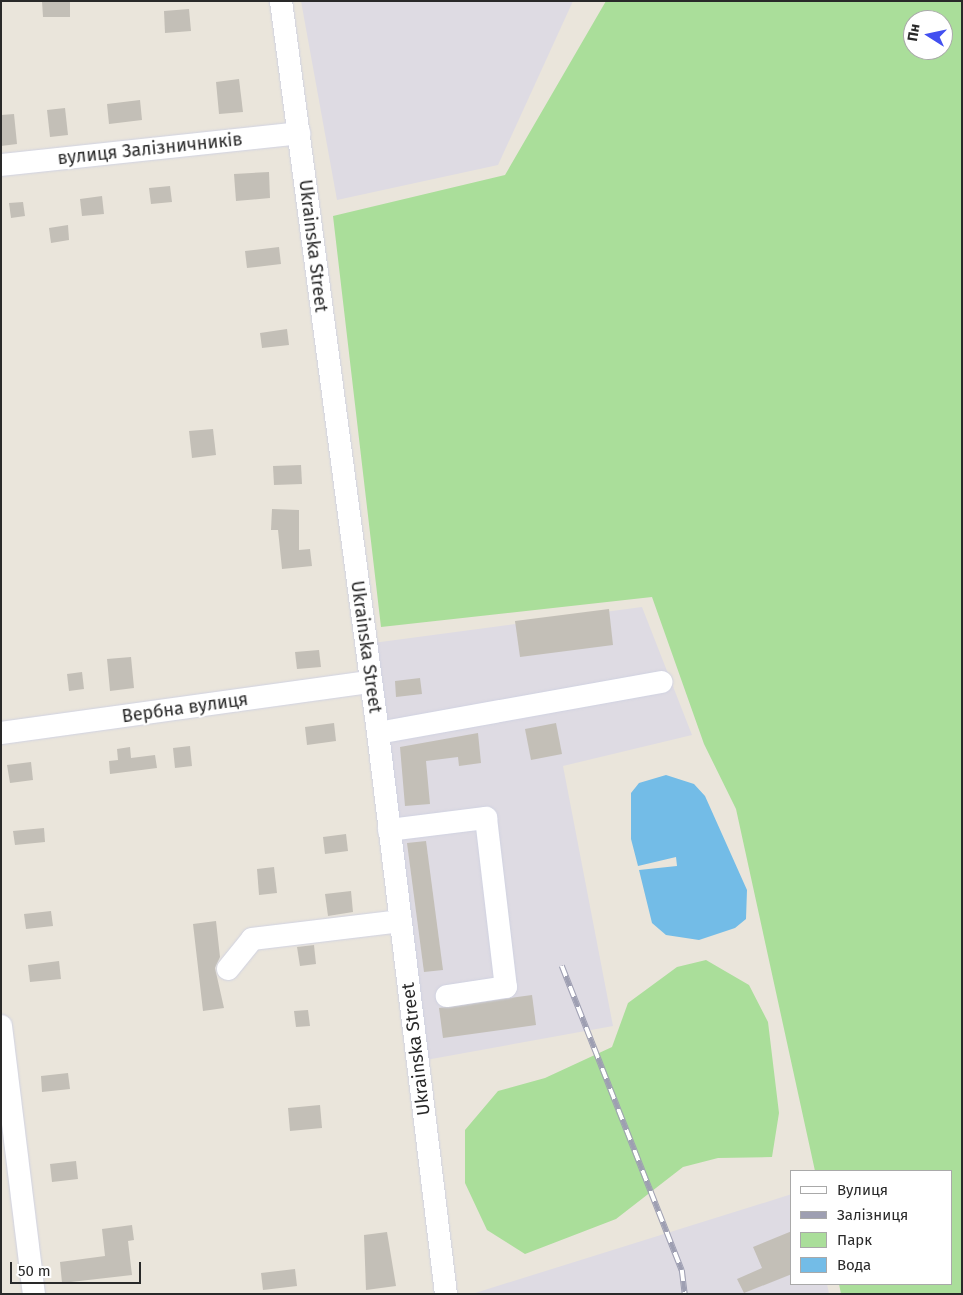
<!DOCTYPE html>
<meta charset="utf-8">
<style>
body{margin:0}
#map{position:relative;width:963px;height:1295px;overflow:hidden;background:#eae5db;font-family:"Fira Sans",sans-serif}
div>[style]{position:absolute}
.industrial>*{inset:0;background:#dedbe3}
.green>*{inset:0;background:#aade9a}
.water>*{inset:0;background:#73bce7}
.building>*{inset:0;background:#c3bfb7}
.roads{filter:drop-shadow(0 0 1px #d0d2e1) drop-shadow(0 0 1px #d0d2e1)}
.minor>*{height:22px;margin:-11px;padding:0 11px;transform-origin:11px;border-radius:11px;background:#fff}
.rail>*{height:5.5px;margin-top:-2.75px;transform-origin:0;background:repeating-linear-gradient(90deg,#fff 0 11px,#9e9fb2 0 22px);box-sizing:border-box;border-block:1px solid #9e9fb2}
span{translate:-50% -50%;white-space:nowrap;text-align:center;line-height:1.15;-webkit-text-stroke:4px #fff;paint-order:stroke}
.street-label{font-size:18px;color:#292929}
.frame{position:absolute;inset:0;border:2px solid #292929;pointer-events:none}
.legend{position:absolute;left:790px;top:1170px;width:162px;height:115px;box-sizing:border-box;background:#fff;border:1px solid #a9a9a9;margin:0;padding:6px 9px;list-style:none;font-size:15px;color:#292929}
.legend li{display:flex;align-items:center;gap:10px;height:25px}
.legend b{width:25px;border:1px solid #a9a9a9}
.north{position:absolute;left:903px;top:10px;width:50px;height:50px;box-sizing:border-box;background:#fff;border:1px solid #a9a9a9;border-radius:50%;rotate:280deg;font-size:14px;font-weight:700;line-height:20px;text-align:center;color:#292929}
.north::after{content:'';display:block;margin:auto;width:18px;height:22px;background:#4250f0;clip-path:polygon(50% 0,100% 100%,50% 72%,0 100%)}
.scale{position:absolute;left:10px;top:1262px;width:131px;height:22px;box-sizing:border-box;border:2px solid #292929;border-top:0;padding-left:6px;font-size:15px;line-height:18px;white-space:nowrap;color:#292929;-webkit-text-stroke:4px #fff;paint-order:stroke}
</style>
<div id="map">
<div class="industrial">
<i style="clip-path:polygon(301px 1px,573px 1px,498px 165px,337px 200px)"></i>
<i style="clip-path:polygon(642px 607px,692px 735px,563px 766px,613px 1026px,426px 1060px,373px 643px)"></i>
<i style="clip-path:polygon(792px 1194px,792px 1284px,827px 1284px,829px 1294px,472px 1294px)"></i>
</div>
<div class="green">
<i style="clip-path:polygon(evenodd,606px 1px,962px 1px,962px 1294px,841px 1294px,839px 1284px,952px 1284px,952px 1171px,815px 1171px,736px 809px,704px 744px,652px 597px,381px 627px,333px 216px,505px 175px,606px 1px,913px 20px,943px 20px,943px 50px,913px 50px,913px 20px)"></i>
<i style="clip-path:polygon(706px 960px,749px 985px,768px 1022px,779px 1113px,772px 1157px,718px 1158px,683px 1167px,616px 1219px,525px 1254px,487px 1230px,465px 1183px,465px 1130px,498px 1091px,545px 1078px,612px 1047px,628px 1003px,677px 967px)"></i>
</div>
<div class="water">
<i style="clip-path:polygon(666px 775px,694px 784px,705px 796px,747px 890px,746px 919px,735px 928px,699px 940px,666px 935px,652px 923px,639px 870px,677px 866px,676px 857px,638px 866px,631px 839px,631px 793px,639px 783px)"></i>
</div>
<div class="building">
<i style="clip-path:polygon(42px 1px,70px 1px,70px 17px,43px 17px)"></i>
<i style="clip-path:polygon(189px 9px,191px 31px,165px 33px,164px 11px)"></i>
<i style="clip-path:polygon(239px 79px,243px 112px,219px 114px,216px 82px)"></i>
<i style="clip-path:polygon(140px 100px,142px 120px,109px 124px,107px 104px)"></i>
<i style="clip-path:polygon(65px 108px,68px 135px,50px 137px,47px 110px)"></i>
<i style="clip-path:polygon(14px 114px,17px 144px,1px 146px,1px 115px)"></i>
<i style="clip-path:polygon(269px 172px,270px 198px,236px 201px,234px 174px)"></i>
<i style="clip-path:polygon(170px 186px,172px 202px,151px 204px,149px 188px)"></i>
<i style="clip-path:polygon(102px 196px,104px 214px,82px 216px,80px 199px)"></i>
<i style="clip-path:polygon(23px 202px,25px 216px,11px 218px,9px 203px)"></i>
<i style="clip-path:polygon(68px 225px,69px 240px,51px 243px,49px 228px)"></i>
<i style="clip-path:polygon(279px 247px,281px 264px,247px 268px,245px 251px)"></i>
<i style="clip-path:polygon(287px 329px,289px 345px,262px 348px,260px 333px)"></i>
<i style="clip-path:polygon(213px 429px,216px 455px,192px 458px,189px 431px)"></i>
<i style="clip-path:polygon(301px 465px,302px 484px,274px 485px,273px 466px)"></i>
<i style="clip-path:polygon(272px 509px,299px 510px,299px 550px,310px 549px,312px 566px,282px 569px,278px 530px,271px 530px)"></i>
<i style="clip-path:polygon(609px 609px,613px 645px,520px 657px,515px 621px)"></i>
<i style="clip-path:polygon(319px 650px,321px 667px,297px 669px,295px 652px)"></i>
<i style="clip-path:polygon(131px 657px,134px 688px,110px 691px,107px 659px)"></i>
<i style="clip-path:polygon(82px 672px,84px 689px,69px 691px,67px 674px)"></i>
<i style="clip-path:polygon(420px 678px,422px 694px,396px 697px,395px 681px)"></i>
<i style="clip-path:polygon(334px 723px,336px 741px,307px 745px,305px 727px)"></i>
<i style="clip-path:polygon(556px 723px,562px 754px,531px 760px,525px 729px)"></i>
<i style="clip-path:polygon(478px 733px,481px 763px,459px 766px,458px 757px,426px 761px,430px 804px,405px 806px,400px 747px)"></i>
<i style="clip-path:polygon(190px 746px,192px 766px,175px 768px,173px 748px)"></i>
<i style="clip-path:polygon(130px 747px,131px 758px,155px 755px,157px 768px,110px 774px,109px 761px,118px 760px,117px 749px)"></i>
<i style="clip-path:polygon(31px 762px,33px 780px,10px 783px,7px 765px)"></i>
<i style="clip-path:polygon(44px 828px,45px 842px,15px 845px,13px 831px)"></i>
<i style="clip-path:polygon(346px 834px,348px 851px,325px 854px,323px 837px)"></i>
<i style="clip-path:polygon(426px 841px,443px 970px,424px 972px,407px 843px)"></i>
<i style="clip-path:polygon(274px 867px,277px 893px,259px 895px,257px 869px)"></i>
<i style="clip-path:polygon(351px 891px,353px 912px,328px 916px,325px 894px)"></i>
<i style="clip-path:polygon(51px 911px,53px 926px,26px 929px,24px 914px)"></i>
<i style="clip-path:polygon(216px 921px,220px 957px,215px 968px,224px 1008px,203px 1011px,193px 924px)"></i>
<i style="clip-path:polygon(314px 945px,316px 964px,300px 966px,297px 947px)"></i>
<i style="clip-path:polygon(59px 961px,61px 979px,30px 982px,28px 965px)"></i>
<i style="clip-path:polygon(532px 995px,536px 1025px,443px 1038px,439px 1008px)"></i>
<i style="clip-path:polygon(308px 1010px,310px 1026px,296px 1027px,294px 1011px)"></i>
<i style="clip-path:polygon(68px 1073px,70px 1089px,42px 1092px,41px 1076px)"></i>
<i style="clip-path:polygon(320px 1105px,322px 1128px,290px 1131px,288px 1108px)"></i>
<i style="clip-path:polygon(76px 1161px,78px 1179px,52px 1182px,50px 1164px)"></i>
<i style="clip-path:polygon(132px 1225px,134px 1240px,128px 1241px,132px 1275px,62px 1283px,60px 1262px,105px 1256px,102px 1229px)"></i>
<i style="clip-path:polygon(792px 1231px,792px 1274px,744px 1293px,737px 1279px,762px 1268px,753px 1247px)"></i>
<i style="clip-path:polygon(387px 1232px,396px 1286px,366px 1290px,364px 1235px)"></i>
<i style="clip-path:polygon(295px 1269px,297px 1286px,263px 1290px,261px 1273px)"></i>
</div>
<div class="roads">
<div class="minor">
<i style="left:281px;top:1px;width:738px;rotate:82.45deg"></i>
<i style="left:378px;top:733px;width:565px;rotate:83.09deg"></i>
<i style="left:1px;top:165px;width:300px;rotate:-6.1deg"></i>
<i style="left:1px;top:733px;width:373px;rotate:-7.9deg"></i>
<i style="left:378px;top:733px;width:288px;rotate:-10.2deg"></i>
<i style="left:389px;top:830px;width:98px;rotate:-7.1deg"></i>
<i style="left:486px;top:818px;width:170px;rotate:83.3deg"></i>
<i style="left:506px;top:987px;width:60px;rotate:171.3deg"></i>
<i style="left:228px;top:969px;width:38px;rotate:-51deg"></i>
<i style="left:252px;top:939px;width:150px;rotate:-6.9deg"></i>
<i style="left:1px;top:1026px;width:270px;rotate:83deg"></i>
</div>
</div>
<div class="rail">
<i style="left:562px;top:966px;width:327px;rotate:68.5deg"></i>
<i style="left:682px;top:1270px;width:24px;rotate:83deg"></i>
</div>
<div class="street-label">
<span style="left:150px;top:149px;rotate:-6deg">вулиця Залізничників</span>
<span style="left:313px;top:246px;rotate:83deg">Ukrainska Street</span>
<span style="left:366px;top:647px;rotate:82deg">Ukrainska Street</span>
<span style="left:185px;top:708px;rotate:-8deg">Вербна вулиця</span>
<span style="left:416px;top:1049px;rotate:-97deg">Ukrainska Street</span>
</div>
<div class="frame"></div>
<ul class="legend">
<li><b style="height:6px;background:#fff"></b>Вулиця</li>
<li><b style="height:6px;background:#9e9fb2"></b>Залізниця</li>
<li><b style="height:14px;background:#aade9a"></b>Парк</li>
<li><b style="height:14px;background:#73bce7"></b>Вода</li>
</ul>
<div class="north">Пн</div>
<div class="scale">50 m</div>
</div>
